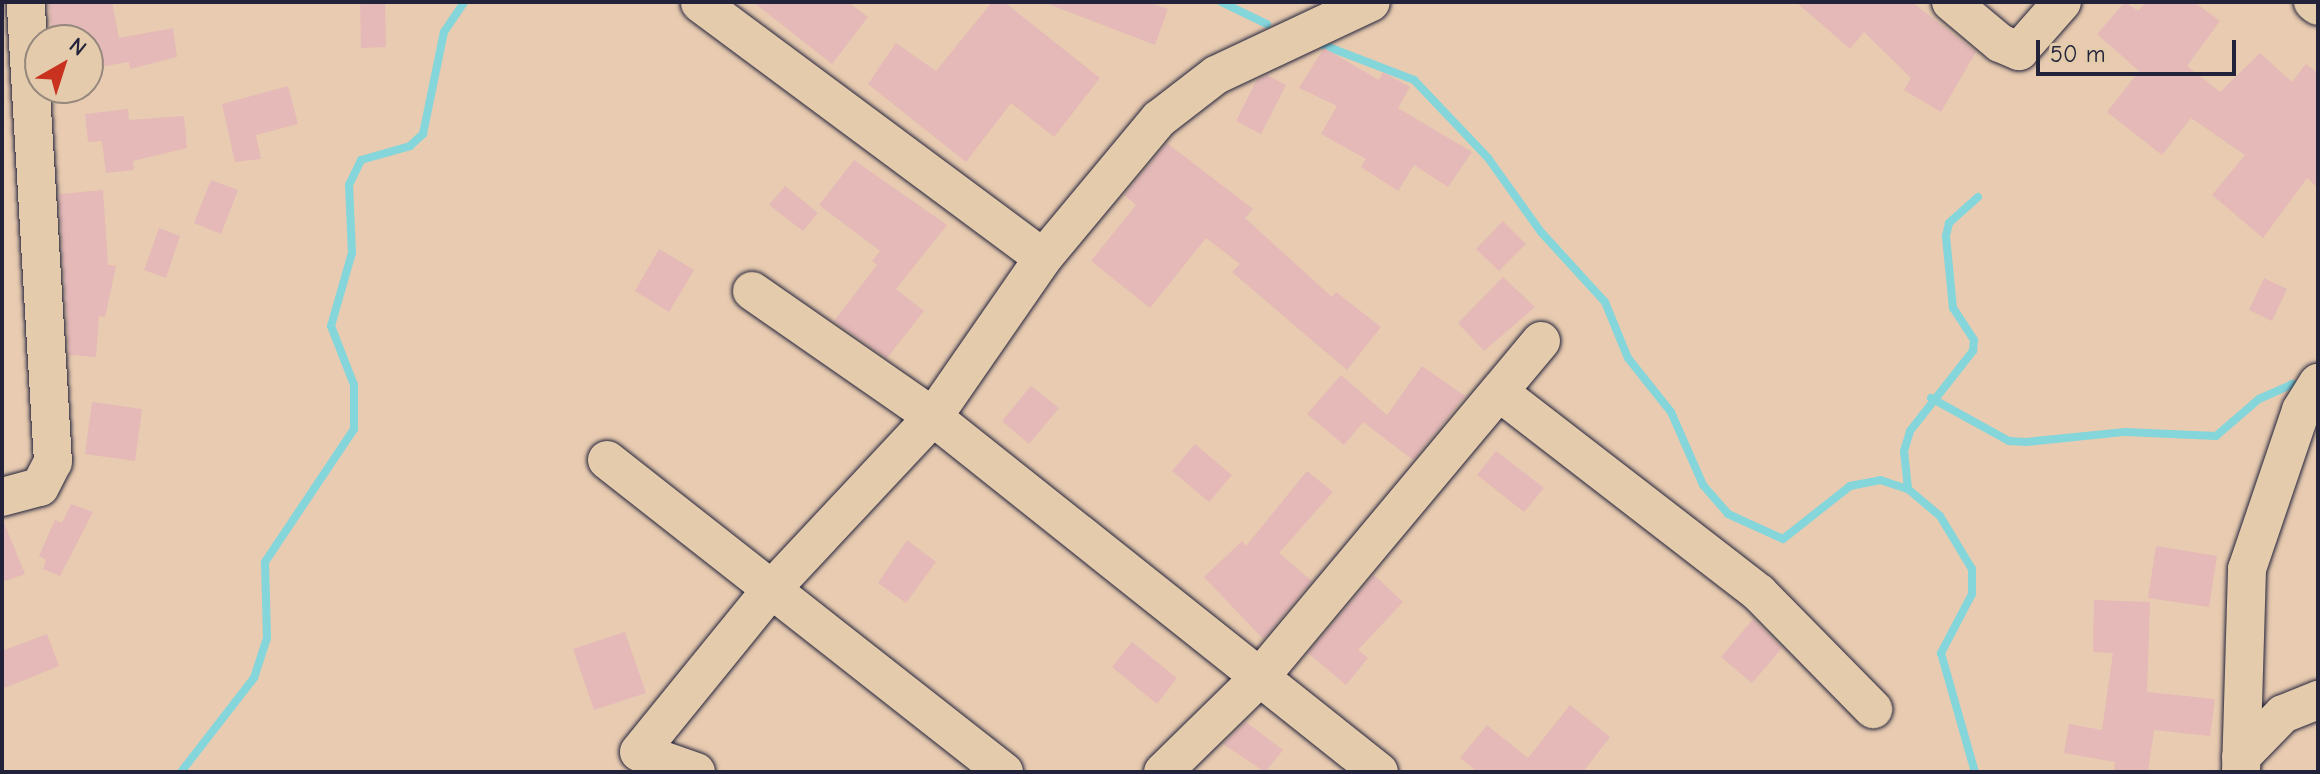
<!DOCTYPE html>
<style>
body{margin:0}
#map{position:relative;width:2320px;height:774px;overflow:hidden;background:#e8cbb0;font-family:"Comic Neue",sans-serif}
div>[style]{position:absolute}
.stream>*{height:8px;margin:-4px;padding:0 4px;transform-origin:4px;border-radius:4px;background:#84d6db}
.building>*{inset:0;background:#e4b9b7}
.roads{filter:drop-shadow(0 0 2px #22223b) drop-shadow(0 0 2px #22223b)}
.minor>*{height:38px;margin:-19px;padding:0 19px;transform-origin:19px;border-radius:19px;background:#e3cbab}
span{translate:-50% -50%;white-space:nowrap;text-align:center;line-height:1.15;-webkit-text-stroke:8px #e3cbab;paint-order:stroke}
.frame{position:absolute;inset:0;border:4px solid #22223b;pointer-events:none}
.north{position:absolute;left:24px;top:24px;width:80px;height:80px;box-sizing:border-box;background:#e3cbab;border:2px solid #96877e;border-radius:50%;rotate:39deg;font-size:22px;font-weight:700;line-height:32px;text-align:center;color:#22223b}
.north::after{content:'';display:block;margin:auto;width:28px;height:36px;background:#c8321e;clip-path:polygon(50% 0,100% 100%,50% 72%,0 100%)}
.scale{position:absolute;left:2036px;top:40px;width:200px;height:36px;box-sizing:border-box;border:4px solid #22223b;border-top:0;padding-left:10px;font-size:24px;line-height:28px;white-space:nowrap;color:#22223b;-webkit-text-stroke:6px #e3cbab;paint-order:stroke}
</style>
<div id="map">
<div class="stream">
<i style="left:1221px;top:2px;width:51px;rotate:25.6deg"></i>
<i style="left:1318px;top:43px;width:103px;rotate:21.1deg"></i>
<i style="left:1414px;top:80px;width:108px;rotate:46.5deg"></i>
<i style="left:1488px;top:158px;width:91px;rotate:54.4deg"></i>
<i style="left:1541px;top:232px;width:95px;rotate:47.6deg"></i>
<i style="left:1605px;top:302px;width:61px;rotate:67.7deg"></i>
<i style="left:1628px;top:358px;width:69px;rotate:51.5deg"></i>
<i style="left:1671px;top:412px;width:80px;rotate:66.3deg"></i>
<i style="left:1703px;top:485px;width:38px;rotate:49deg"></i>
<i style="left:1728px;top:514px;width:60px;rotate:24.4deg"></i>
<i style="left:1783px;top:539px;width:85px;rotate:-38.3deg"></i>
<i style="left:1850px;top:486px;width:31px;rotate:-11deg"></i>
<i style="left:1880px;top:480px;width:29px;rotate:18deg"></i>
<i style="left:1908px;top:489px;width:42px;rotate:40.2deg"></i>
<i style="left:1940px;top:516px;width:62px;rotate:58.9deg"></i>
<i style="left:1972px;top:569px;width:25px;rotate:90deg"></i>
<i style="left:1972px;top:594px;width:67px;rotate:117.7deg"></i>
<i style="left:1941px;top:653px;width:124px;rotate:74.1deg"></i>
<i style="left:1931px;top:398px;width:89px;rotate:28.9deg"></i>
<i style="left:2009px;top:441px;width:17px;rotate:3deg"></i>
<i style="left:2026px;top:442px;width:100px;rotate:-5.8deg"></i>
<i style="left:2125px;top:432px;width:91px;rotate:2.5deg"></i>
<i style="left:2216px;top:436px;width:57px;rotate:-40.7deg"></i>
<i style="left:2259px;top:399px;width:36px;rotate:-24deg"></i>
<i style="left:2292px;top:384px;width:12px;rotate:9deg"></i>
<i style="left:1908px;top:489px;width:38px;rotate:-96deg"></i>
<i style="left:1904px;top:451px;width:21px;rotate:-73deg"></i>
<i style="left:1910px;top:431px;width:102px;rotate:-51.8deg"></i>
<i style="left:1973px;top:351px;width:11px;rotate:-85deg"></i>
<i style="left:1974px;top:340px;width:38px;rotate:-123deg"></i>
<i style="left:1953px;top:308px;width:72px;rotate:-95.6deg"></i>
<i style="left:1946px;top:236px;width:13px;rotate:-77deg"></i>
<i style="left:1949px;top:223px;width:39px;rotate:-42deg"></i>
<i style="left:181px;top:772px;width:119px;rotate:-52.2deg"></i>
<i style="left:254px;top:678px;width:42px;rotate:-72deg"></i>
<i style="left:267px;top:638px;width:76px;rotate:-91.5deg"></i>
<i style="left:265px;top:562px;width:160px;rotate:-56.2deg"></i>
<i style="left:354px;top:429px;width:44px;rotate:-90deg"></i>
<i style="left:354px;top:385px;width:63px;rotate:-111.3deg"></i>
<i style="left:331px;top:326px;width:76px;rotate:-74deg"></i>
<i style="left:352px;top:253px;width:68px;rotate:-92.5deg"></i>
<i style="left:349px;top:185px;width:28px;rotate:-64deg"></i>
<i style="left:361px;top:160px;width:51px;rotate:-15.9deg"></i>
<i style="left:410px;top:146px;width:18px;rotate:-43deg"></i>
<i style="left:423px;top:134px;width:104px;rotate:-78.4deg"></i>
<i style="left:444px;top:32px;width:36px;rotate:-56deg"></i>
</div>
<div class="building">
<i style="clip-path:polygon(48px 2px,112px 2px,119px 38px,173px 28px,177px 57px,130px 69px,129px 62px,88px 69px,88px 40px,53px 40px)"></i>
<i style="clip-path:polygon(360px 2px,385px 2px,386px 47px,361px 48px)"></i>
<i style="clip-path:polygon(753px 2px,848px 2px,868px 17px,832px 64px)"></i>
<i style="clip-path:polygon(992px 2px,1004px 2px,1100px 78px,1054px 137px,1011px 103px,966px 162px,868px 84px,896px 43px,936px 71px)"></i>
<i style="clip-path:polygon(1043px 2px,1148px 2px,1168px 9px,1155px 45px)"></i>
<i style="clip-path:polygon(1796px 2px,1912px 2px,1976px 52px,1941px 112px,1904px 90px,1911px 78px,1864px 32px,1850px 49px)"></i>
<i style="clip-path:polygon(2125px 2px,2138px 11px,2146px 2px,2194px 2px,2220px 21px,2187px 66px,2220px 92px,2260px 53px,2292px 82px,2306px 64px,2318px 73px,2318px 188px,2307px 178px,2263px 238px,2212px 195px,2245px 155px,2191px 118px,2162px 155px,2107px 112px,2139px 71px,2097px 34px)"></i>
<i style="clip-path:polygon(1324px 48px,1379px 80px,1383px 72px,1410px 87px,1398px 108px,1472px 152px,1448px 187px,1414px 165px,1398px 191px,1361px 167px,1366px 159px,1321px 134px,1337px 106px,1299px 88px)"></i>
<i style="clip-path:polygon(1267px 75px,1286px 85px,1261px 134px,1236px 121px,1256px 81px)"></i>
<i style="clip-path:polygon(288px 86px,298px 124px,256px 135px,261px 159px,235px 162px,222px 104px)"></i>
<i style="clip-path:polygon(128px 109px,129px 120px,184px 116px,187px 148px,133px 161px,134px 170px,106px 173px,102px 141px,88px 142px,85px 114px)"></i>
<i style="clip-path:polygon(1167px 143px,1253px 209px,1245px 218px,1332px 297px,1336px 292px,1381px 327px,1347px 370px,1232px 272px,1240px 264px,1206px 238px,1150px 308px,1091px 261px,1136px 205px,1124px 195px)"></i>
<i style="clip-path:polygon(854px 160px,947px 225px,896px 289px,924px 311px,887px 358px,834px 321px,877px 265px,872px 261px,880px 251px,819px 205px)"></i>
<i style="clip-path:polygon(211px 180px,238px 190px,221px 234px,194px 223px)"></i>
<i style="clip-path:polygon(785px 186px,818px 213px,803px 231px,769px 205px)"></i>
<i style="clip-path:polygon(103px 190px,108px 265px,116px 266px,105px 317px,99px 316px,96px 357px,69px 355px,59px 194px)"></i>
<i style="clip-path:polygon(1503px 221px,1526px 244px,1499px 271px,1476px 249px)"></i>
<i style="clip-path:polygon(159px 228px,180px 236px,166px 278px,144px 270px)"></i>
<i style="clip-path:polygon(659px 249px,694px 270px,669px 312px,635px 291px)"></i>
<i style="clip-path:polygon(1503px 277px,1535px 307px,1484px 351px,1458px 323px)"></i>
<i style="clip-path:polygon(2264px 278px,2287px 289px,2272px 321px,2249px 310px)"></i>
<i style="clip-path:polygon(1422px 366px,1465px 396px,1413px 460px,1363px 422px,1344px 445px,1307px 414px,1341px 375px,1387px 415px)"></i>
<i style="clip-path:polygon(1031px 386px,1059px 408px,1029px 444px,1002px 421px)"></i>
<i style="clip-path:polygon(92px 402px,142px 409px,135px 461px,85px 454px)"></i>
<i style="clip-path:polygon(1195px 444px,1232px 475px,1209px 502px,1172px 471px)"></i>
<i style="clip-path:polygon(1496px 451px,1544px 488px,1524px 512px,1477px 475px)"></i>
<i style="clip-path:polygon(1307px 471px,1333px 492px,1279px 553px,1312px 581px,1263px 639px,1204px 577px,1242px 541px,1246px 546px)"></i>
<i style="clip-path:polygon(71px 504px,93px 512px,60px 576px,43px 569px,46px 560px,39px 556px,55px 520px,62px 523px)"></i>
<i style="clip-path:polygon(2px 518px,25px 574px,2px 582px)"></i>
<i style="clip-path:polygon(907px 540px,936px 562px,906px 603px,878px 583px)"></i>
<i style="clip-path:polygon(2156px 546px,2217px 556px,2209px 607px,2148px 598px)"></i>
<i style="clip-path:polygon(1374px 575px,1403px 602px,1358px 650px,1368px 658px,1346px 685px,1308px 653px)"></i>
<i style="clip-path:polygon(2094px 600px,2150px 602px,2147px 692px,2215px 699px,2210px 736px,2154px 730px,2148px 772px,2114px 772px,2115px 762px,2064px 753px,2069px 724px,2102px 730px,2113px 653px,2093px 652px)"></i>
<i style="clip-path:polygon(1753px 619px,1782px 648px,1752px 683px,1721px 657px)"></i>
<i style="clip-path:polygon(625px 632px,646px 693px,594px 710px,573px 649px)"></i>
<i style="clip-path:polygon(47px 634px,59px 666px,2px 689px,2px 651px)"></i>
<i style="clip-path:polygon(1132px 642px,1177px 678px,1157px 704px,1112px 667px)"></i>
<i style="clip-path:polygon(1570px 705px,1610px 737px,1583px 772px,1478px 772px,1460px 758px,1487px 725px,1528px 758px)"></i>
<i style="clip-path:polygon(1246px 722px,1283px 750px,1265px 772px,1223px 744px)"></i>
</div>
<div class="roads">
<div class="minor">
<i style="left:1951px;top:2px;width:64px;rotate:39.9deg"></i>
<i style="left:2000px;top:43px;width:21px;rotate:23deg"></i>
<i style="left:2019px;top:51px;width:65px;rotate:-48.7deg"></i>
<i style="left:2313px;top:2px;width:6px;rotate:39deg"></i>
<i style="left:700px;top:3px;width:427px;rotate:36.6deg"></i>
<i style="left:752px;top:291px;width:221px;rotate:34.8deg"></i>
<i style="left:933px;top:417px;width:570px;rotate:38.52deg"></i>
<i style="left:1499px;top:392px;width:329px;rotate:37.7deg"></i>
<i style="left:1759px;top:593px;width:163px;rotate:45.5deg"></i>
<i style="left:607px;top:460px;width:505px;rotate:38.16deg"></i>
<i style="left:2px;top:497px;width:39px;rotate:-15deg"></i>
<i style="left:40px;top:487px;width:28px;rotate:-63deg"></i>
<i style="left:53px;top:462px;width:461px;rotate:-93.4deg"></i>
<i style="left:2241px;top:757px;width:60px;rotate:-45.7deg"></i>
<i style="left:2283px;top:714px;width:38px;rotate:-22deg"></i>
<i style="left:696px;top:772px;width:60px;rotate:-160.7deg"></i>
<i style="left:639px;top:752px;width:206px;rotate:-50.9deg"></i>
<i style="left:769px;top:592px;width:240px;rotate:-46.9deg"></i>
<i style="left:933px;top:417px;width:193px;rotate:-55.3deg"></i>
<i style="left:1043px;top:258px;width:181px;rotate:-50.2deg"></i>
<i style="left:1159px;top:119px;width:72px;rotate:-37.7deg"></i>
<i style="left:1216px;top:75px;width:171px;rotate:-25.2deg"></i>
<i style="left:1163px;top:772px;width:136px;rotate:-44.4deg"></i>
<i style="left:1260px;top:677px;width:438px;rotate:-50.1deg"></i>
<i style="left:2241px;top:772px;width:203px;rotate:-88.3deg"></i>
<i style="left:2247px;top:569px;width:168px;rotate:-71.2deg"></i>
<i style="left:2301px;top:410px;width:32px;rotate:-58deg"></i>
</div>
</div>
<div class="frame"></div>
<div class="north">N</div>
<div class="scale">50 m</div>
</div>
